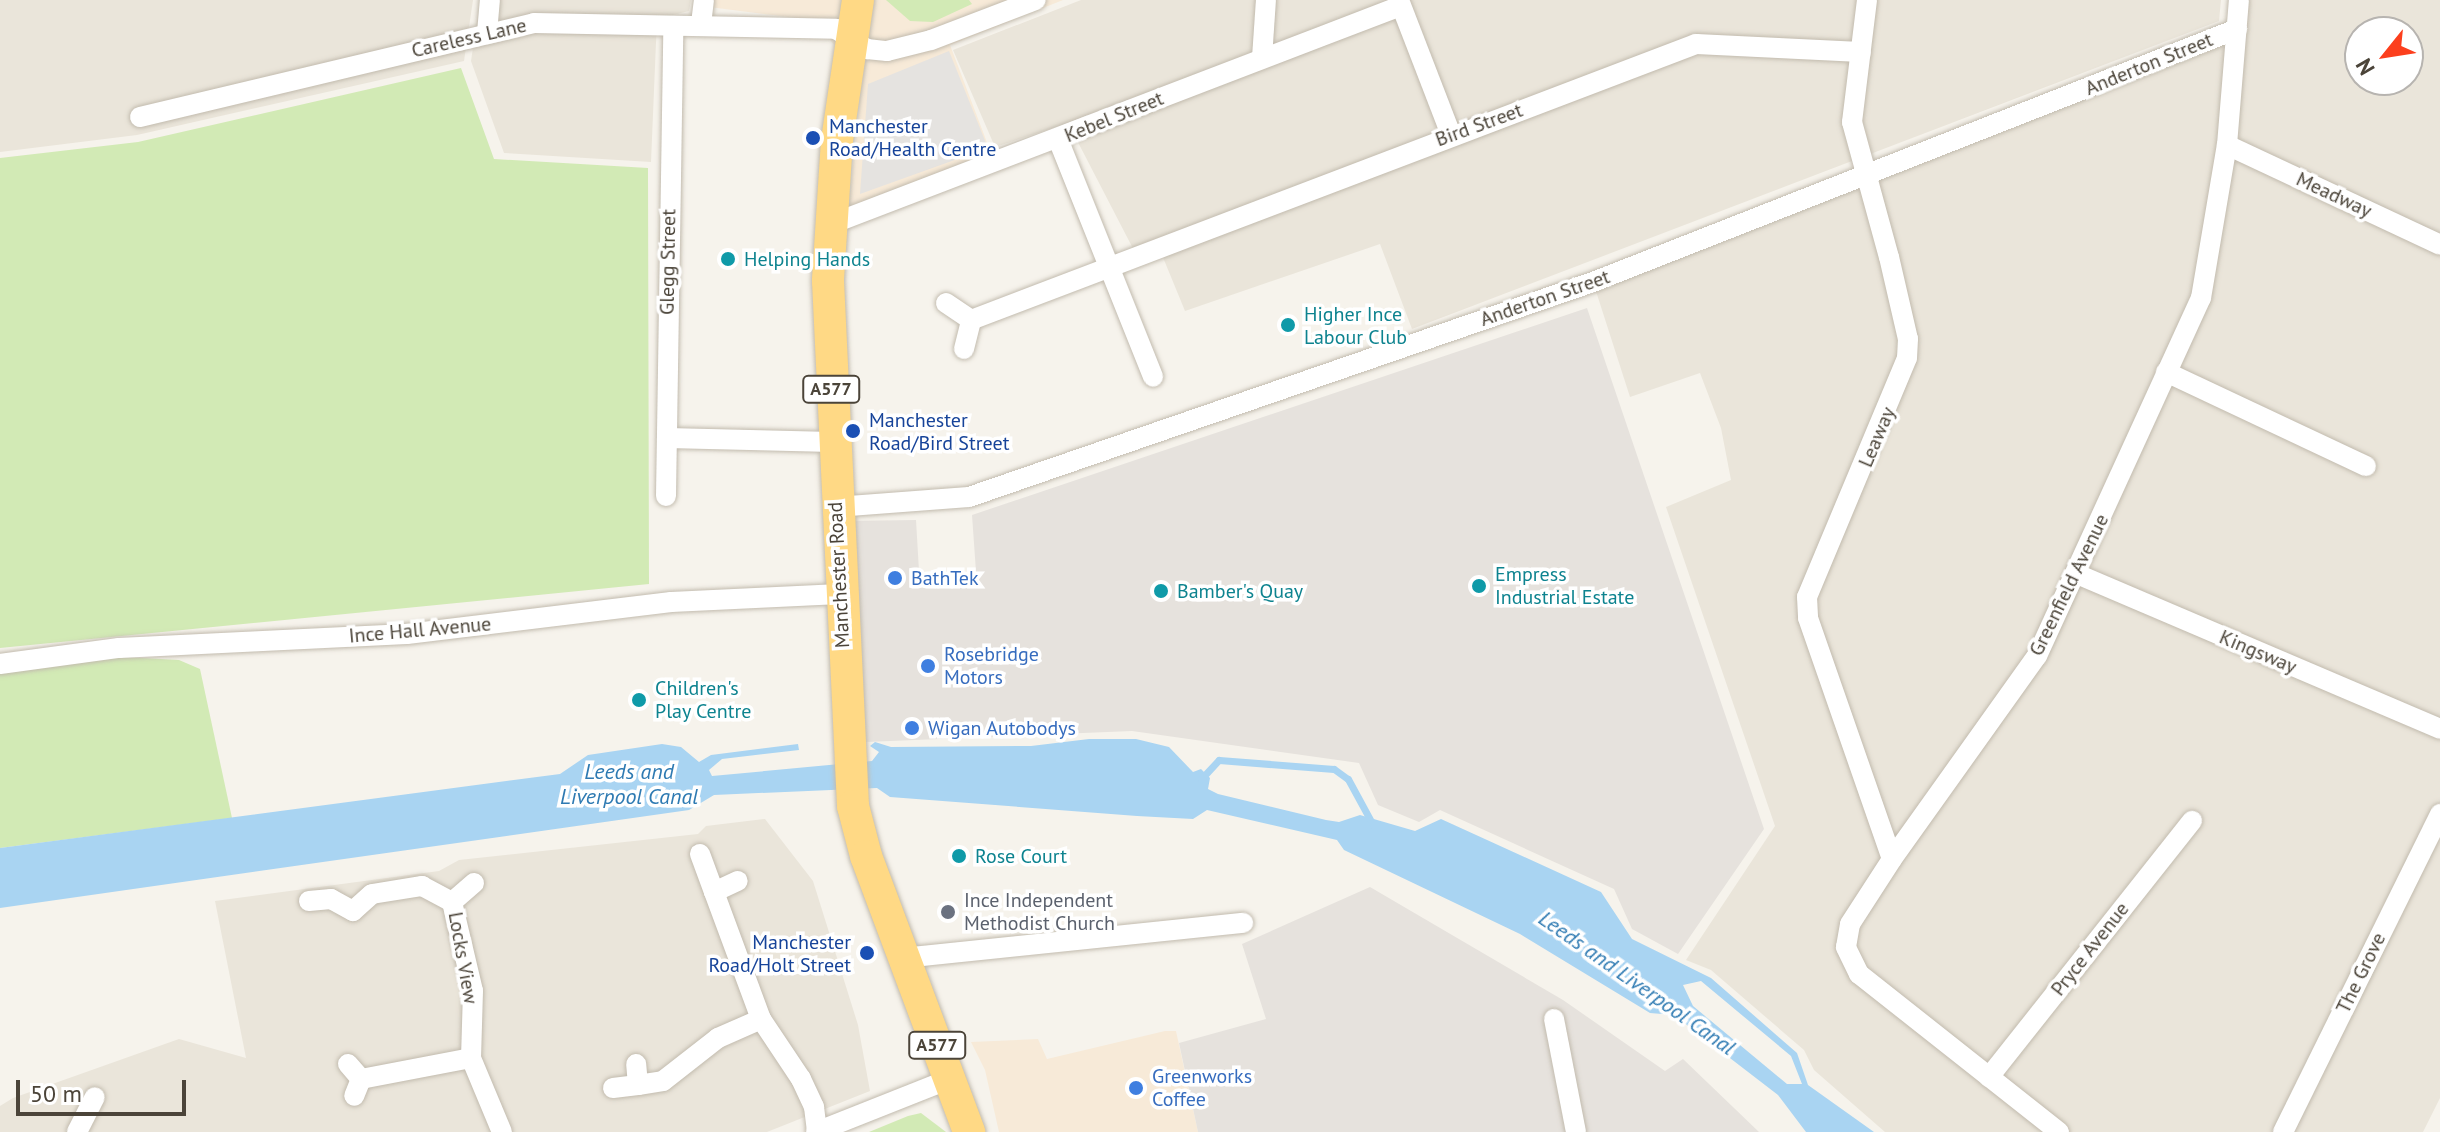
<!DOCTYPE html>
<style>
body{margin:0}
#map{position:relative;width:2440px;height:1132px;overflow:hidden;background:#f6f3ec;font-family:"PT Sans",sans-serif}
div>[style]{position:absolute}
.residential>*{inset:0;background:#eae5da}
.commercial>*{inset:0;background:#f7ead8}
.industrial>*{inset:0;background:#e6e2dd}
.green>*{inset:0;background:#d2eab5}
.parking>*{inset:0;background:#e5e3e0}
.water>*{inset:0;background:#a9d4f2}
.stream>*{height:7px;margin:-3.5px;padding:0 3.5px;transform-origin:3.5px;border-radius:3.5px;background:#a9d4f2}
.roads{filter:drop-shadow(0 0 2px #c2bbae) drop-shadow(0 0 2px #c2bbae)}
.minor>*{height:20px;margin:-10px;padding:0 10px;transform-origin:10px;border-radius:10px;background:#fff}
.trunk>*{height:32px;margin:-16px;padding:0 16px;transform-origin:16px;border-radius:16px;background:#ffd985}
.dots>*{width:22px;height:22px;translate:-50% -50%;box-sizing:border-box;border:4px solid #fff;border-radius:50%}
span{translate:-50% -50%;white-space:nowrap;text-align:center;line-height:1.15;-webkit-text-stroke:7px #fff;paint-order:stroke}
.shield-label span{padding:2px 6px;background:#fff;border:2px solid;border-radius:6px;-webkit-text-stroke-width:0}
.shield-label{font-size:18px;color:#4b4439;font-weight:700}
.street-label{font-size:20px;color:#4b4439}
.transit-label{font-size:20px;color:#164399}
.left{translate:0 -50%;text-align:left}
.right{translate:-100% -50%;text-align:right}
.culture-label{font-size:20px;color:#0d838f}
.shop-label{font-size:20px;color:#366cbe}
.worship-label{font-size:20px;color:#5b616d}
.water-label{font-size:22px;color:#2e7ab2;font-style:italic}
.north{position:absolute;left:2344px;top:16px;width:80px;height:80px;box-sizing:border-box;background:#fff;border:2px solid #b7b4b0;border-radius:50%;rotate:240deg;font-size:22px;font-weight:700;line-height:32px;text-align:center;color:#4b4439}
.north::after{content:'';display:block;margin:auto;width:28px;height:36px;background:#fc3f1d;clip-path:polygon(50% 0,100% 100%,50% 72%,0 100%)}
.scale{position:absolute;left:16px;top:1080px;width:170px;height:36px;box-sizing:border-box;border:4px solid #4b4439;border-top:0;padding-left:10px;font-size:24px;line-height:28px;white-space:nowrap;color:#4b4439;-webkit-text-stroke:6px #fff;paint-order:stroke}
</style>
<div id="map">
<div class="residential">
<i style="clip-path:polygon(0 0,473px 0,464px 61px,137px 135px,0 152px)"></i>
<i style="clip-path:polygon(480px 0,691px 0,689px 11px,657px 19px,651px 162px,504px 153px,471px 61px)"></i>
<i style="clip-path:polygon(1081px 0,2221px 0,2219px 21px,1412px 329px,1380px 244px,1185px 311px,1162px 255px,1141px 264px,1068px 123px,995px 147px,953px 50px)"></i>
<i style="clip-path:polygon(evenodd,2239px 0,2440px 0,2440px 1098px,2423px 1132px,1885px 1132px,1814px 1070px,1804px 1050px,1711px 970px,1686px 960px,1775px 826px,1666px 507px,1731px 480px,1721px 428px,1700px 373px,1630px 397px,1593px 282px,2236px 29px,2239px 0,2360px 32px,2408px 32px,2408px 80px,2360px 80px,2360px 32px)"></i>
<i style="clip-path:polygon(765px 819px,813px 881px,858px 1025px,870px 1091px,767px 1132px,0 1132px,0 1106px,13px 1098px,179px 1039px,246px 1058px,215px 901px,439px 871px,459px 860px,698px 834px,706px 826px)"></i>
</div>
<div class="commercial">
<i style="clip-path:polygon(709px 0,1063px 0,950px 45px,991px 153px,849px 207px,862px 77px,813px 20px,709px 7px)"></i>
<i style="clip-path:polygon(1165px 1031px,1176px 1031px,1198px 1132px,999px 1132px,985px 1070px,971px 1042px,1038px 1039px,1047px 1059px)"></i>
</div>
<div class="industrial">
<i style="clip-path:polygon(1587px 308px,1764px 829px,1678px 954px,1632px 929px,1614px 889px,1440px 810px,1419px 822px,1378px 805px,1359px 763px,1132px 731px,866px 742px,845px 521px,916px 520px,920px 588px,977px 586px,972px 515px)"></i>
<i style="clip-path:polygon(1370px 887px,1563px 1000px,1665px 1071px,1683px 1059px,1759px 1132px,1198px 1132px,1179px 1043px,1266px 1019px,1242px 944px)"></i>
</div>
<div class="green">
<i style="clip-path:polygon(886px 0,969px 0,972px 4px,933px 22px,910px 21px)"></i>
<i style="clip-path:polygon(461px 68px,494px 159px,648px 168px,649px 584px,0 648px,0 158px,138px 142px)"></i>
<i style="clip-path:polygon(105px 656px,179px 660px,200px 669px,232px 818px,0 848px,0 671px)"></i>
<i style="clip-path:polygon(921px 1113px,946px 1132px,869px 1132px,908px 1116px)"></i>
</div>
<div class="parking">
<i style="clip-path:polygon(949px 51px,988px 148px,860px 194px,868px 84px)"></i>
</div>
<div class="water">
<i style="clip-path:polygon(evenodd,1089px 739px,1136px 739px,1169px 747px,1193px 772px,1201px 769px,1210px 778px,1208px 789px,1218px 794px,1326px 820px,1339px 822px,1360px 815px,1415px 831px,1441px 819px,1601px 892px,1632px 939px,1711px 978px,1797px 1053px,1808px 1085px,1874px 1132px,1806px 1132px,1778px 1095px,1674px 1015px,1650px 1013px,1520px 934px,1344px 850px,1337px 840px,1207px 810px,1193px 819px,1137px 816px,890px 797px,877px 788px,714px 795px,689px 810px,0 908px,0 848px,560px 774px,588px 755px,662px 744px,681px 747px,699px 762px,711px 755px,798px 744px,799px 750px,722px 759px,709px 770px,712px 776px,872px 761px,879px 752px,870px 746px,875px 742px,891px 747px,1031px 746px,1089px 739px,1701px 981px,1791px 1056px,1802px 1084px,1787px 1084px,1693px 1006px,1683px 985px,1701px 981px)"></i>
</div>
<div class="stream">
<i style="left:1201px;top:779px;width:26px;rotate:-47deg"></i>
<i style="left:1219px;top:760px;width:115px;rotate:4.5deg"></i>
<i style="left:1334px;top:769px;width:17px;rotate:36deg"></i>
<i style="left:1348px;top:779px;width:52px;rotate:61.5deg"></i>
</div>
<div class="roads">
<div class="minor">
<i style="left:1399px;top:0;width:145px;rotate:68.9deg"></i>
<i style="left:1867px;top:0;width:123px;rotate:97deg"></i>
<i style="left:1852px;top:122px;width:140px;rotate:74.7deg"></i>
<i style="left:1889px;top:257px;width:84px;rotate:77deg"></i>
<i style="left:1908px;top:339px;width:19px;rotate:93deg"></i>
<i style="left:1907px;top:358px;width:259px;rotate:112.7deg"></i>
<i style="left:1807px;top:597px;width:21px;rotate:87deg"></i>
<i style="left:1808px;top:618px;width:255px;rotate:70.8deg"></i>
<i style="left:701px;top:24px;width:24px;rotate:-83deg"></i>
<i style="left:487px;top:33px;width:33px;rotate:-85deg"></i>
<i style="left:1262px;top:58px;width:58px;rotate:-86.1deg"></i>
<i style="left:140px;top:117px;width:405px;rotate:-13.4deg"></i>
<i style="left:534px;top:23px;width:302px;rotate:1.1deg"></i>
<i style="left:836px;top:29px;width:37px;rotate:33deg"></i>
<i style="left:867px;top:49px;width:20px;rotate:6deg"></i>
<i style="left:887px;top:51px;width:45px;rotate:-14deg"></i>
<i style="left:931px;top:40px;width:112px;rotate:-20.9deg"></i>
<i style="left:1058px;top:139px;width:256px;rotate:68.2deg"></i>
<i style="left:2227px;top:145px;width:235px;rotate:25.1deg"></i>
<i style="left:829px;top:225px;width:609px;rotate:-20.96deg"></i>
<i style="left:946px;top:303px;width:30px;rotate:34deg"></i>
<i style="left:971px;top:320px;width:776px;rotate:-20.84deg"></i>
<i style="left:1696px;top:44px;width:165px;rotate:2.8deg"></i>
<i style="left:964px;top:349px;width:30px;rotate:-76deg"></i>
<i style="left:2166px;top:372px;width:221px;rotate:25.2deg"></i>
<i style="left:667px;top:438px;width:166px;rotate:1.4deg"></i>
<i style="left:666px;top:496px;width:468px;rotate:-89.1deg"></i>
<i style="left:836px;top:507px;width:133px;rotate:-4.3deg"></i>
<i style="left:969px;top:497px;width:660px;rotate:-19.01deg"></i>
<i style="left:1593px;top:282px;width:692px;rotate:-21.45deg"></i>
<i style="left:2077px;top:574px;width:395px;rotate:23.1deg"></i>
<i style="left:0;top:664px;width:120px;rotate:-7.7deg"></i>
<i style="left:119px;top:648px;width:288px;rotate:-2.8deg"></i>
<i style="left:407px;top:634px;width:266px;rotate:-6.9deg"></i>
<i style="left:671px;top:602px;width:169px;rotate:-2.7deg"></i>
<i style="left:700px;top:854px;width:40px;rotate:69.8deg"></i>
<i style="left:714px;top:892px;width:26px;rotate:-25deg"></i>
<i style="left:474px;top:883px;width:29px;rotate:139deg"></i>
<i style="left:452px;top:902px;width:91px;rotate:76.7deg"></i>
<i style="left:473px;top:991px;width:67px;rotate:91.7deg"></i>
<i style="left:471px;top:1058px;width:80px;rotate:67.3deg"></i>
<i style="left:714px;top:892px;width:135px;rotate:69.7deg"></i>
<i style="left:761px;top:1019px;width:72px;rotate:56.3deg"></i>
<i style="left:801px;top:1079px;width:31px;rotate:65deg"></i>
<i style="left:814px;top:1107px;width:25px;rotate:83deg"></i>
<i style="left:309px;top:901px;width:22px;rotate:-5deg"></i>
<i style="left:331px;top:899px;width:25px;rotate:29deg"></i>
<i style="left:353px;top:911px;width:25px;rotate:-42deg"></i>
<i style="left:372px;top:894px;width:51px;rotate:-9.1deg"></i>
<i style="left:422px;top:886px;width:34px;rotate:28deg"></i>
<i style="left:903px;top:958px;width:342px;rotate:-5.9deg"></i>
<i style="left:1554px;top:1019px;width:115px;rotate:79deg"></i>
<i style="left:348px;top:1064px;width:20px;rotate:49deg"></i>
<i style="left:361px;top:1079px;width:18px;rotate:112deg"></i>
<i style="left:1989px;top:1077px;width:327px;rotate:-51.6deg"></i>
<i style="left:361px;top:1079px;width:112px;rotate:-10.8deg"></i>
<i style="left:638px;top:1085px;width:25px;rotate:-9deg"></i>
<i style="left:663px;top:1081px;width:70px;rotate:-38deg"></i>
<i style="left:718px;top:1038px;width:47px;rotate:-23.8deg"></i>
<i style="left:613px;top:1088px;width:25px;rotate:-7deg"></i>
<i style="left:638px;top:1085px;width:21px;rotate:-95deg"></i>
<i style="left:77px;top:1132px;width:39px;rotate:-63deg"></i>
<i style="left:816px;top:1132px;width:144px;rotate:-21.6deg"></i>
<i style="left:2059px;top:1132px;width:255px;rotate:-141.7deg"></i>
<i style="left:1859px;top:974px;width:30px;rotate:-116deg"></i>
<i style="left:1846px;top:947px;width:23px;rotate:-80deg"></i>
<i style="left:1850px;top:924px;width:77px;rotate:-57.1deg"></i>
<i style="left:1892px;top:859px;width:249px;rotate:-54.5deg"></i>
<i style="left:2037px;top:656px;width:394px;rotate:-65.4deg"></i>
<i style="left:2201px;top:298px;width:155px;rotate:-80.4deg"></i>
<i style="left:2227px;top:145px;width:145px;rotate:-85.3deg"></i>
<i style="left:2283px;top:1132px;width:355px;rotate:-63.7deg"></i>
</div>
<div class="trunk">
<i style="left:858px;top:0;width:142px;rotate:98.5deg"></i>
<i style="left:837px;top:140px;width:141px;rotate:93.7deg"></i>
<i style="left:828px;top:281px;width:526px;rotate:87.27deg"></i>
<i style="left:853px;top:806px;width:52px;rotate:75.4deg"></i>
<i style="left:866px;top:856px;width:295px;rotate:69.5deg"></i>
</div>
</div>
<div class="dots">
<i style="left:813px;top:138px;background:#1a4fb4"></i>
<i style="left:728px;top:259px;background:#0f9aa8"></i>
<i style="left:1288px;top:325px;background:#0f9aa8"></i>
<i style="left:853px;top:431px;background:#1a4fb4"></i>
<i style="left:895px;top:578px;background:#3f7fe0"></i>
<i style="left:1479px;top:586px;background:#0f9aa8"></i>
<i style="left:1161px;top:591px;background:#0f9aa8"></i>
<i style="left:928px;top:666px;background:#3f7fe0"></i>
<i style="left:639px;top:700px;background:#0f9aa8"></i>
<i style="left:912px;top:728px;background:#3f7fe0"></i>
<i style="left:959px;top:856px;background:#0f9aa8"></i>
<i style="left:948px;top:912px;background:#6b7280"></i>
<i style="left:867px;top:953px;background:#1a4fb4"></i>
<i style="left:1136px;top:1088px;background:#3f7fe0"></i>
</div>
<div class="shield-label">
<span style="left:831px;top:389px">A577</span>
<span style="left:937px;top:1045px">A577</span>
</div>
<div class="street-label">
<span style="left:469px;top:38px;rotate:-13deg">Careless Lane</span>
<span style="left:2149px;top:64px;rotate:-22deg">Anderton Street</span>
<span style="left:1114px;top:117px;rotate:-22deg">Kebel Street</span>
<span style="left:1479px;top:125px;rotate:-20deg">Bird Street</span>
<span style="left:2334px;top:195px;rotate:25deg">Meadway</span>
<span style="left:668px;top:262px;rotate:-89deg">Glegg Street</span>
<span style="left:1545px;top:298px;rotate:-19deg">Anderton Street</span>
<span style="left:1877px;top:437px;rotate:-67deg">Leaway</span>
<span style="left:839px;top:575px;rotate:-93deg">Manchester Road</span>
<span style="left:2069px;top:585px;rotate:-64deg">Greenfield Avenue</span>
<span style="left:420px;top:630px;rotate:-5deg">Ince Hall Avenue</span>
<span style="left:2258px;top:652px;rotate:23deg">Kingsway</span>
<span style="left:2090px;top:949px;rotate:-52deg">Pryce Avenue</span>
<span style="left:463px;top:958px;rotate:80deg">Locks View</span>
<span style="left:2361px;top:973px;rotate:-64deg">The Grove</span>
</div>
<div class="transit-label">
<span class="left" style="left:829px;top:138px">Manchester<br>Road/Health Centre</span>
<span class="left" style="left:869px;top:432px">Manchester<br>Road/Bird Street</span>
<span class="right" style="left:851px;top:954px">Manchester<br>Road/Holt Street</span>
</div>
<div class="culture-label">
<span class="left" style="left:744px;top:259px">Helping Hands</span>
<span class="left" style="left:1304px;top:326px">Higher Ince<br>Labour Club</span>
<span class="left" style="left:1495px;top:586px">Empress<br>Industrial Estate</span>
<span class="left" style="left:1177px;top:591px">Bamber's Quay</span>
<span class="left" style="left:655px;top:700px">Children's<br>Play Centre</span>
<span class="left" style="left:975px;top:856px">Rose Court</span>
</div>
<div class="shop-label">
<span class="left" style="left:911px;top:578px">BathTek</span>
<span class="left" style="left:944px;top:666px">Rosebridge<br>Motors</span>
<span class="left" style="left:928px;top:728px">Wigan Autobodys</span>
<span class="left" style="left:1152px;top:1088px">Greenworks<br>Coffee</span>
</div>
<div class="worship-label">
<span class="left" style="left:964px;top:912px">Ince Independent<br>Methodist Church</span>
</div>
<div class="water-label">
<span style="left:629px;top:784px">Leeds and<br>Liverpool Canal</span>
<span style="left:1637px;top:983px;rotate:35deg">Leeds and Liverpool Canal</span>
</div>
<div class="north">N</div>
<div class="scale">50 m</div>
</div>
